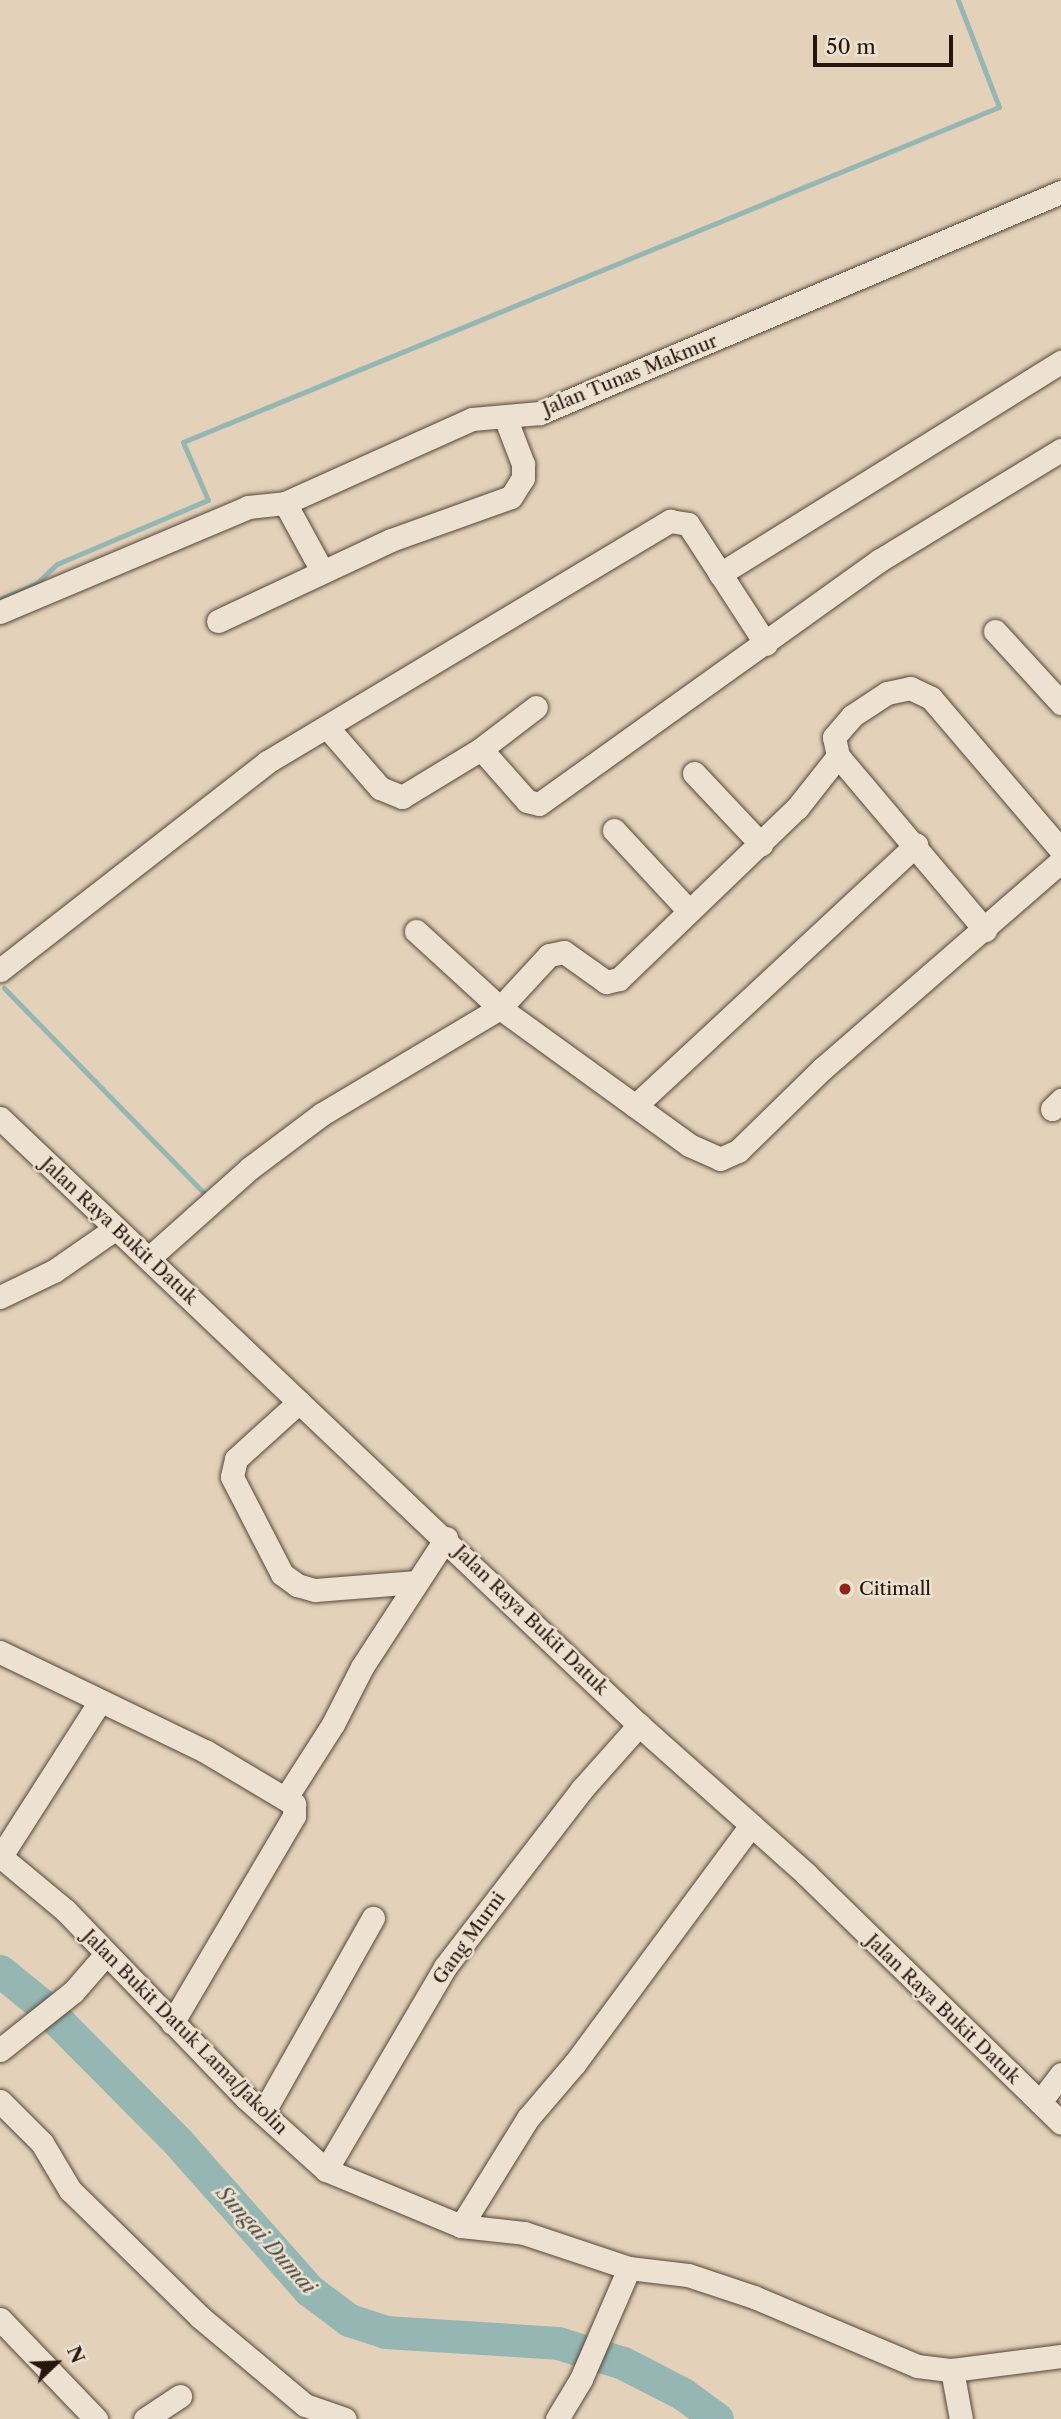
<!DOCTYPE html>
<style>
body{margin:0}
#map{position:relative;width:1061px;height:2419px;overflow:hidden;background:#e3d2b9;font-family:"Libre Caslon Text",serif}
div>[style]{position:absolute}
.stream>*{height:5px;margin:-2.5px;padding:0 2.5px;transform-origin:2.5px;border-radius:2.5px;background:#96b6b4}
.river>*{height:33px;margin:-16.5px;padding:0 16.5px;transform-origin:16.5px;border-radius:16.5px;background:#96b6b4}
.roads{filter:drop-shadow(0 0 2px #564538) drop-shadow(0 0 2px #564538)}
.minor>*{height:23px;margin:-11.5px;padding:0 11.5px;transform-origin:11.5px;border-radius:11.5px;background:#ede2d2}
.dots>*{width:19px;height:19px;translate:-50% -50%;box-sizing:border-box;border:4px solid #ede2d2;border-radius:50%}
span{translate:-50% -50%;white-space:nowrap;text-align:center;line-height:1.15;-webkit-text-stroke:5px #ede2d2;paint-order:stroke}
.street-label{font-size:19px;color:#27160d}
.poi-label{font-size:19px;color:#27160d}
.left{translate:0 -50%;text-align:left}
.water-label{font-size:21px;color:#4e4e47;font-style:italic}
.north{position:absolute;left:21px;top:2328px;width:70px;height:70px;-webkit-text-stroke:5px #ede2d2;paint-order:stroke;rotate:67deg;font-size:19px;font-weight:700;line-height:28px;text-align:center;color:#27160d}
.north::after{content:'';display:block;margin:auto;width:24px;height:32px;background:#27160d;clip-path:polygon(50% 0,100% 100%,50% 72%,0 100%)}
.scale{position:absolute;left:813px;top:35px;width:140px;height:32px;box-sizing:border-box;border:4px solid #27160d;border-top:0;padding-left:9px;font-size:21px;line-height:24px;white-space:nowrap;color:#27160d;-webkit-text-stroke:5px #ede2d2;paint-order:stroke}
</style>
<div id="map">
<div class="stream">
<i style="left:0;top:599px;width:39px;rotate:-23deg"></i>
<i style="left:36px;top:584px;width:29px;rotate:-44deg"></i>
<i style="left:57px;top:564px;width:164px;rotate:-23deg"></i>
<i style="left:208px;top:500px;width:63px;rotate:-113.3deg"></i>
<i style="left:183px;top:442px;width:882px;rotate:-22.32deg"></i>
<i style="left:999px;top:107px;width:115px;rotate:-111deg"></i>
<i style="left:4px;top:988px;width:293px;rotate:45.7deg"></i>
</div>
<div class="river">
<i style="left:0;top:1971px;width:54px;rotate:39deg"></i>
<i style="left:42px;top:2005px;width:193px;rotate:45.2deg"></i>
<i style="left:178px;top:2142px;width:198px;rotate:48.5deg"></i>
<i style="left:309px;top:2290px;width:50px;rotate:36.9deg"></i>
<i style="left:349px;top:2320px;width:38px;rotate:18deg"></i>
<i style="left:385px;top:2332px;width:173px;rotate:3.6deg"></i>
<i style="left:558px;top:2343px;width:68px;rotate:17.1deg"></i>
<i style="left:623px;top:2363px;width:68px;rotate:27.3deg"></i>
<i style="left:683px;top:2394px;width:42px;rotate:36.3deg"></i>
</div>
<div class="roads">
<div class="minor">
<i style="left:285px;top:503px;width:75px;rotate:61.4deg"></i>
<i style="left:720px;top:574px;width:402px;rotate:-31.9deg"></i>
<i style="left:0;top:612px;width:269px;rotate:-22.9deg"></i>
<i style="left:248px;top:507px;width:37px;rotate:-6deg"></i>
<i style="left:285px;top:503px;width:205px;rotate:-24.2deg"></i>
<i style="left:472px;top:419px;width:68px;rotate:-5deg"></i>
<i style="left:540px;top:413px;width:566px;rotate:-22.99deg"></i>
<i style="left:218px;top:621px;width:191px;rotate:-25.1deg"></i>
<i style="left:391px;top:540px;width:127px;rotate:-19.7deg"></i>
<i style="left:511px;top:497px;width:22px;rotate:-58deg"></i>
<i style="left:523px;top:478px;width:14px;rotate:-90deg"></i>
<i style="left:523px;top:464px;width:50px;rotate:-111deg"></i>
<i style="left:995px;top:631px;width:98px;rotate:47.5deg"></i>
<i style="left:327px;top:727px;width:81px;rotate:49deg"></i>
<i style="left:380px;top:788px;width:24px;rotate:22deg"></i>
<i style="left:402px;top:797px;width:92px;rotate:-31.3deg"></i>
<i style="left:481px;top:749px;width:69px;rotate:-37.4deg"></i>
<i style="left:481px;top:749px;width:69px;rotate:48.5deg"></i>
<i style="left:527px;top:801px;width:12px;rotate:14deg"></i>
<i style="left:539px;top:804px;width:419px;rotate:-35.6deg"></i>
<i style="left:880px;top:560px;width:212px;rotate:-31.3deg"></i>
<i style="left:838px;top:756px;width:228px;rotate:49.8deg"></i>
<i style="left:694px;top:773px;width:98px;rotate:46.7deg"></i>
<i style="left:614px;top:830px;width:110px;rotate:47.2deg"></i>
<i style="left:416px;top:931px;width:114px;rotate:42.5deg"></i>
<i style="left:500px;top:1008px;width:233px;rotate:35.9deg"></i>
<i style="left:689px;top:1145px;width:34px;rotate:24deg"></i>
<i style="left:720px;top:1159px;width:20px;rotate:-24deg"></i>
<i style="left:738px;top:1151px;width:117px;rotate:-44.3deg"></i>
<i style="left:822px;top:1069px;width:317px;rotate:-41deg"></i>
<i style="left:0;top:970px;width:338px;rotate:-37.9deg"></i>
<i style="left:267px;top:762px;width:470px;rotate:-30.9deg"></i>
<i style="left:670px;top:521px;width:18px;rotate:9deg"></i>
<i style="left:688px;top:524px;width:143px;rotate:57deg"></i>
<i style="left:635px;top:1106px;width:384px;rotate:-42.9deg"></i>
<i style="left:1052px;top:1109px;width:13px;rotate:-45deg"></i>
<i style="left:0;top:1118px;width:881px;rotate:43.53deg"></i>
<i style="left:639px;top:1725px;width:224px;rotate:41.7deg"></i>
<i style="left:806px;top:1874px;width:356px;rotate:44.3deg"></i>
<i style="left:149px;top:1258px;width:135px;rotate:-41.7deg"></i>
<i style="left:250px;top:1168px;width:90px;rotate:-36.9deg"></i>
<i style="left:322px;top:1114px;width:207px;rotate:-30.8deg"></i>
<i style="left:500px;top:1008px;width:72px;rotate:-47.2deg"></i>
<i style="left:549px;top:955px;width:15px;rotate:-11deg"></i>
<i style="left:564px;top:952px;width:52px;rotate:35.5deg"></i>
<i style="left:606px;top:982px;width:13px;rotate:-13deg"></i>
<i style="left:619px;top:979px;width:247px;rotate:-43.9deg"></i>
<i style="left:797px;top:808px;width:66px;rotate:-51.7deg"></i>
<i style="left:838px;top:756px;width:19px;rotate:-102deg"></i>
<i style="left:834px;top:737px;width:28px;rotate:-49deg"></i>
<i style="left:852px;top:716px;width:42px;rotate:-33.3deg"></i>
<i style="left:887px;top:693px;width:24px;rotate:-12deg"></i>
<i style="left:910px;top:688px;width:23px;rotate:25deg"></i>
<i style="left:931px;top:698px;width:200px;rotate:49.5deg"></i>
<i style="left:0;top:1297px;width:60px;rotate:-25.7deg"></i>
<i style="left:54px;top:1271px;width:75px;rotate:-34.7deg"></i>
<i style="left:299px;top:1402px;width:85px;rotate:137.9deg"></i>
<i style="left:236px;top:1459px;width:18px;rotate:103deg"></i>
<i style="left:232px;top:1477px;width:109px;rotate:62.7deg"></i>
<i style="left:282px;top:1574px;width:19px;rotate:36deg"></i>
<i style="left:297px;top:1585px;width:19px;rotate:16deg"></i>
<i style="left:315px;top:1590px;width:102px;rotate:-4.5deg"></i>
<i style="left:0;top:1652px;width:228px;rotate:25.8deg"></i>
<i style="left:205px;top:1751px;width:104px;rotate:30.8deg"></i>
<i style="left:294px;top:1804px;width:12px;rotate:90deg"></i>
<i style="left:294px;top:1816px;width:240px;rotate:120.5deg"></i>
<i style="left:287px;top:1796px;width:85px;rotate:-57.4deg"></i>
<i style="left:333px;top:1724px;width:64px;rotate:-63deg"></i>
<i style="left:362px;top:1667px;width:154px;rotate:-56.9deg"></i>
<i style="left:0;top:1856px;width:85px;rotate:39.7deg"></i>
<i style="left:65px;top:1910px;width:261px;rotate:46.1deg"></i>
<i style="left:246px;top:2098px;width:108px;rotate:42deg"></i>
<i style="left:326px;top:2170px;width:146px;rotate:22.5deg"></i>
<i style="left:461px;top:2226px;width:63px;rotate:6.3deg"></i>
<i style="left:524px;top:2233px;width:111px;rotate:18.4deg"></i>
<i style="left:629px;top:2268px;width:59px;rotate:6.8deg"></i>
<i style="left:688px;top:2275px;width:70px;rotate:18.4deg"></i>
<i style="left:754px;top:2297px;width:177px;rotate:22.9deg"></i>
<i style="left:917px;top:2366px;width:35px;rotate:7deg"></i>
<i style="left:952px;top:2370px;width:110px;rotate:-7.3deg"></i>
<i style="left:1px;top:1856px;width:182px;rotate:-57.4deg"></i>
<i style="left:0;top:2050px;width:93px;rotate:-38.5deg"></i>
<i style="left:73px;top:1992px;width:50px;rotate:-49deg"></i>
<i style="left:0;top:2101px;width:59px;rotate:45deg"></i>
<i style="left:42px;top:2143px;width:55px;rotate:59.2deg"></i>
<i style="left:70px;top:2190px;width:182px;rotate:44.3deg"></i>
<i style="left:200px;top:2317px;width:137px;rotate:40deg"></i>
<i style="left:305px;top:2405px;width:42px;rotate:19.3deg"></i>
<i style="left:1040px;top:2102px;width:35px;rotate:-53deg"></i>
<i style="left:263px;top:2113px;width:224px;rotate:-60.6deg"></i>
<i style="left:326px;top:2170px;width:235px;rotate:-59.6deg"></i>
<i style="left:445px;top:1967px;width:225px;rotate:-52.4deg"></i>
<i style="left:582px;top:1789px;width:86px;rotate:-48.3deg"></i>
<i style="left:461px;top:2226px;width:127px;rotate:-58.2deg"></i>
<i style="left:528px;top:2118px;width:72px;rotate:-49.5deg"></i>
<i style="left:575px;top:2063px;width:296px;rotate:-53.5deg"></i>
<i style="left:0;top:2319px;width:139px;rotate:46.2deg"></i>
<i style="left:952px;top:2370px;width:50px;rotate:79.6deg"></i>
<i style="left:145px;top:2419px;width:42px;rotate:-33.3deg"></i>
<i style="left:557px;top:2419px;width:47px;rotate:-59deg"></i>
<i style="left:581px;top:2379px;width:121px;rotate:-66.6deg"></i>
</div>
</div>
<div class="dots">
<i style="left:845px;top:1589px;background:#8f2418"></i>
</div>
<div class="street-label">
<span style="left:630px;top:375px;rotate:-22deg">Jalan Tunas Makmur</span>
<span style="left:119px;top:1231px;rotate:43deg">Jalan Raya Bukit Datuk</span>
<span style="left:531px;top:1620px;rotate:44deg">Jalan Raya Bukit Datuk</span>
<span style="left:469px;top:1938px;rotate:-54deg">Gang Murni</span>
<span style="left:943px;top:2009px;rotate:44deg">Jalan Raya Bukit Datuk</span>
<span style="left:185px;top:2032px;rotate:45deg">Jalan Bukit Datuk Lama/Jakolin</span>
</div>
<div class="poi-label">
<span class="left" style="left:859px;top:1589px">Citimall</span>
</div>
<div class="water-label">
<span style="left:266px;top:2240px;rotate:48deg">Sungai Dumai</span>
</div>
<div class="north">N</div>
<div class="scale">50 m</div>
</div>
